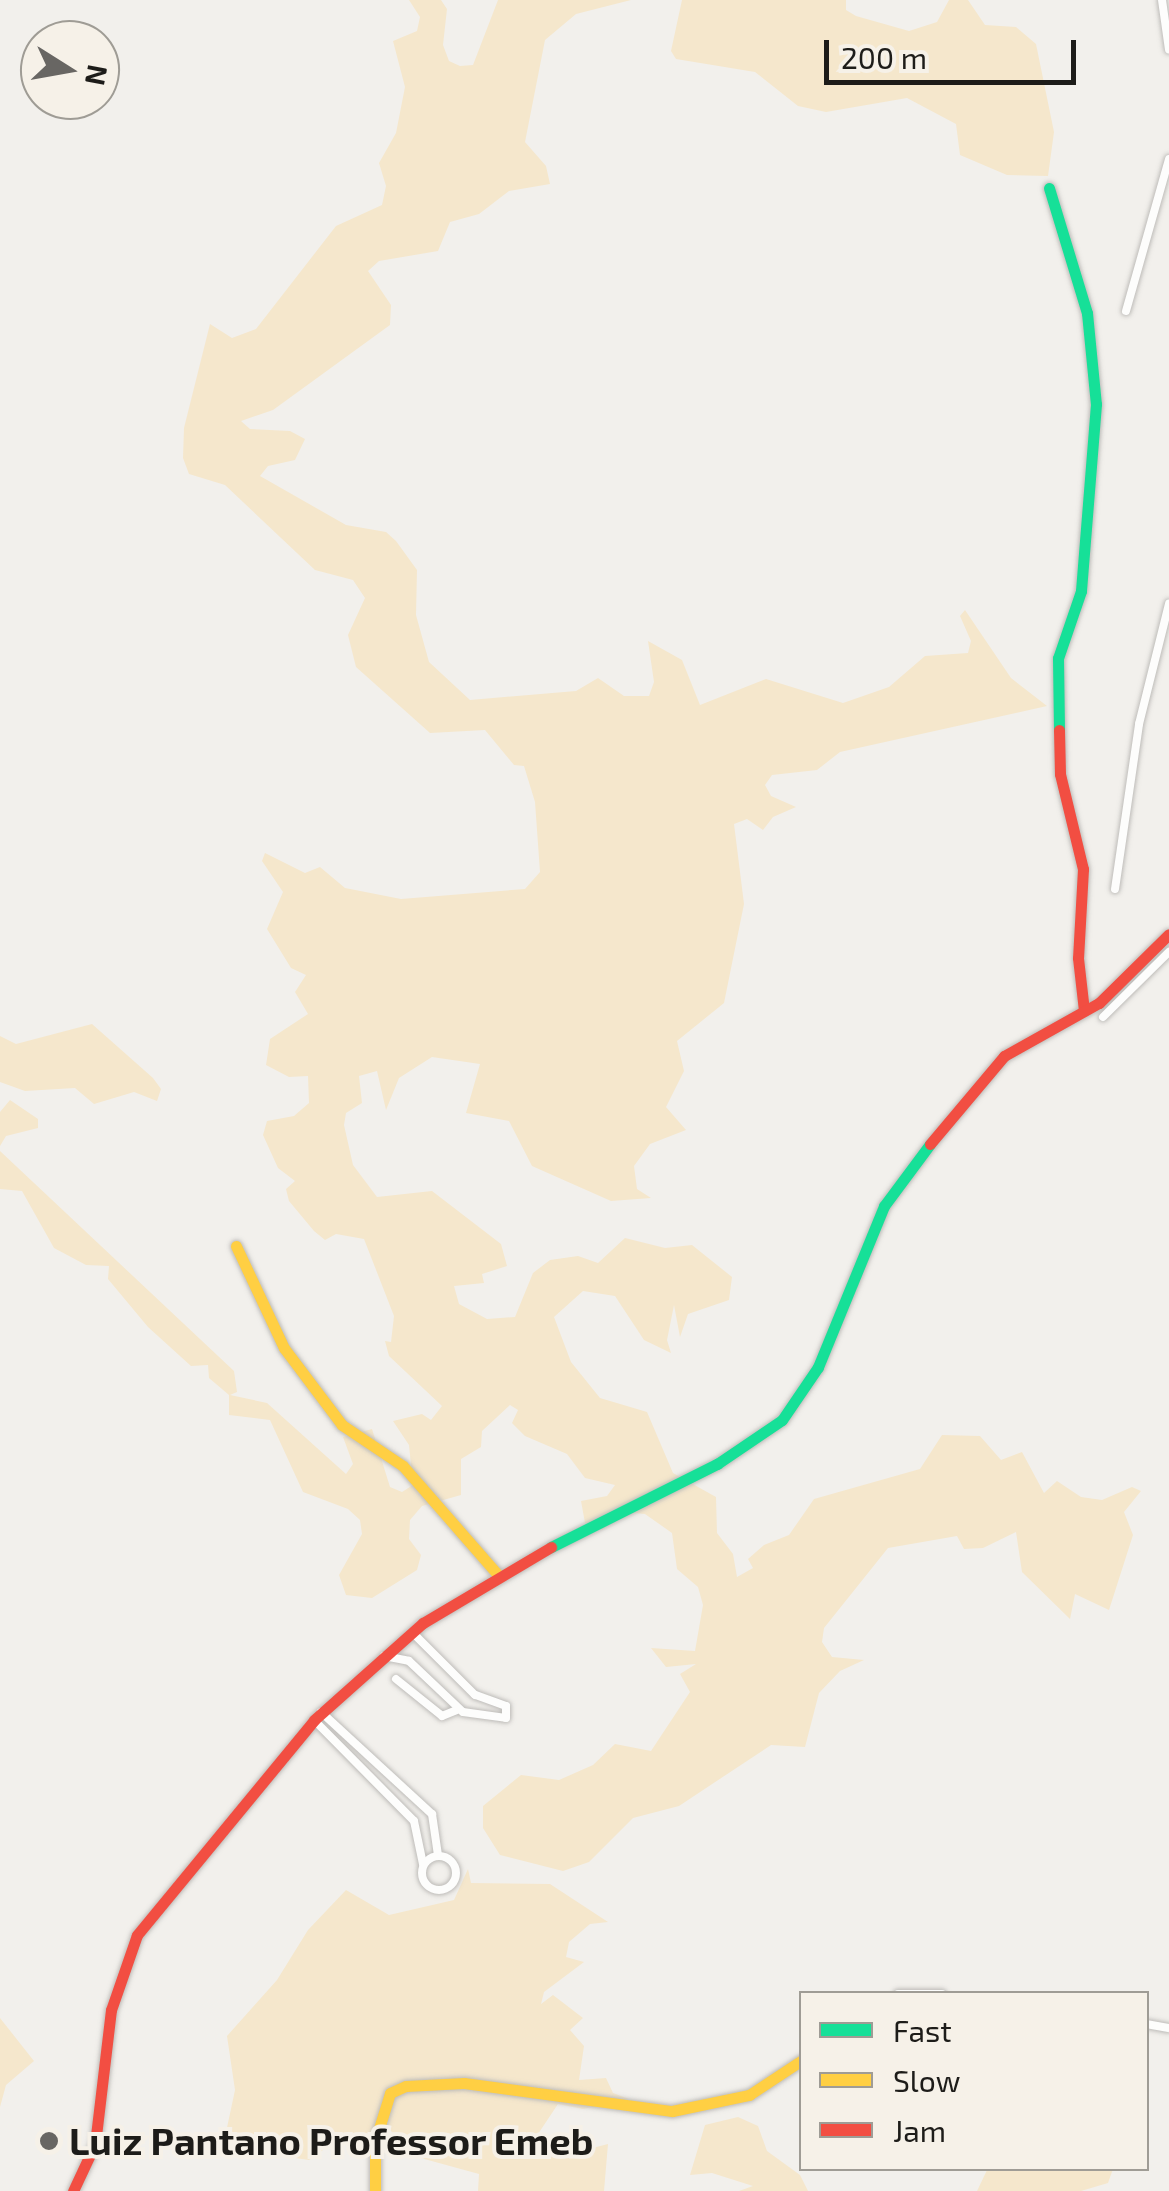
<!DOCTYPE html>
<style>
body{margin:0}
#map{position:relative;width:1169px;height:2191px;overflow:hidden;background:#f2f0ec;font-family:"Exo 2",sans-serif}
div>[style]{position:absolute}
.green>*{inset:0;background:#f5e7cc}
.roads{filter:drop-shadow(0 0 2px #bebcb9) drop-shadow(0 0 2px #bebcb9)}
.street>*{height:8px;margin:-4px;padding:0 4px;transform-origin:4px;border-radius:4px;background:#fdfdfc}
.street>.ring{margin:-4px;padding:0;box-sizing:content-box;background:none;border:8px solid #fdfdfc;border-radius:50%}
.fast>*{height:11px;margin:-5.5px;padding:0 5.5px;transform-origin:5.5px;border-radius:5.5px;background:#16e098}
.slow>*{height:11px;margin:-5.5px;padding:0 5.5px;transform-origin:5.5px;border-radius:5.5px;background:#ffcf43}
.jam>*{height:11px;margin:-5.5px;padding:0 5.5px;transform-origin:5.5px;border-radius:5.5px;background:#f24e42}
.dots>*{width:28px;height:28px;translate:-50% -50%;box-sizing:border-box;border:5px solid #f6f1e8;border-radius:50%}
span{translate:-50% -50%;white-space:nowrap;text-align:center;line-height:1.15;-webkit-text-stroke:8px #f6f1e8;paint-order:stroke}
.poi-label{font-size:38px;color:#1d1c19;font-weight:700}
.left{translate:0 -50%;text-align:left}
.legend{position:absolute;left:799px;top:1991px;width:350px;height:180px;box-sizing:border-box;background:#f6f1e8;border:2px solid #9f9c95;margin:0;padding:12px 18px;list-style:none;font-size:30px;color:#1d1c19}
.legend li{display:flex;align-items:center;gap:20px;height:50px}
.legend b{width:50px;border:2px solid #9f9c95}
.north{position:absolute;left:20px;top:20px;width:100px;height:100px;box-sizing:border-box;background:#f6f1e8;border:2px solid #9f9c95;border-radius:50%;rotate:101deg;font-size:28px;font-weight:700;line-height:40px;text-align:center;color:#1d1c19}
.north::after{content:'';display:block;margin:auto;width:35px;height:45px;background:#686663;clip-path:polygon(50% 0,100% 100%,50% 72%,0 100%)}
.scale{position:absolute;left:824px;top:40px;width:252px;height:45px;box-sizing:border-box;border:5px solid #1d1c19;border-top:0;padding-left:12px;font-size:30px;line-height:35px;white-space:nowrap;color:#1d1c19;-webkit-text-stroke:8px #f6f1e8;paint-order:stroke}
</style>
<div id="map">
<div class="green">
<i style="clip-path:polygon(409px 0,441px 0,447px 9px,443px 45px,449px 61px,460px 66px,473px 65px,498px 0,631px 0,576px 14px,545px 40px,525px 142px,546px 166px,550px 184px,509px 191px,479px 214px,450px 222px,438px 251px,379px 261px,368px 271px,391px 305px,390px 325px,273px 410px,241px 421px,250px 429px,290px 431px,305px 439px,295px 460px,268px 466px,260px 476px,346px 525px,386px 532px,396px 541px,417px 570px,416px 615px,429px 662px,470px 700px,576px 691px,598px 678px,624px 696px,649px 696px,654px 682px,648px 641px,682px 660px,700px 705px,766px 679px,843px 703px,889px 687px,925px 656px,968px 653px,971px 641px,960px 616px,965px 610px,1011px 678px,1047px 706px,840px 752px,817px 770px,772px 775px,765px 785px,771px 796px,796px 807px,773px 817px,763px 830px,747px 819px,734px 824px,744px 904px,724px 1003px,677px 1041px,684px 1071px,666px 1107px,686px 1130px,650px 1144px,634px 1166px,637px 1189px,651px 1198px,611px 1201px,532px 1166px,509px 1121px,466px 1113px,480px 1064px,432px 1057px,399px 1078px,386px 1110px,377px 1071px,359px 1076px,362px 1103px,346px 1113px,344px 1125px,353px 1165px,377px 1197px,432px 1191px,501px 1244px,507px 1266px,482px 1274px,484px 1283px,454px 1286px,459px 1304px,487px 1319px,515px 1317px,533px 1273px,550px 1260px,578px 1256px,598px 1263px,625px 1238px,665px 1248px,692px 1245px,732px 1277px,729px 1300px,688px 1314px,680px 1337px,674px 1305px,667px 1340px,671px 1353px,644px 1340px,615px 1296px,583px 1291px,554px 1317px,571px 1362px,600px 1398px,647px 1412px,673px 1473px,716px 1497px,717px 1533px,733px 1554px,737px 1577px,753px 1568px,748px 1559px,764px 1545px,789px 1535px,814px 1499px,920px 1469px,942px 1435px,980px 1436px,1001px 1460px,1022px 1452px,1044px 1493px,1057px 1481px,1081px 1497px,1102px 1500px,1132px 1487px,1141px 1491px,1124px 1512px,1133px 1535px,1109px 1610px,1075px 1594px,1070px 1619px,1022px 1572px,1016px 1532px,983px 1548px,964px 1549px,957px 1536px,888px 1548px,824px 1628px,822px 1642px,832px 1657px,864px 1660px,840px 1671px,819px 1693px,805px 1747px,771px 1745px,679px 1806px,633px 1818px,589px 1862px,563px 1871px,500px 1855px,483px 1828px,483px 1806px,521px 1775px,559px 1780px,593px 1765px,615px 1744px,651px 1751px,690px 1692px,680px 1674px,696px 1664px,666px 1667px,651px 1648px,695px 1651px,703px 1605px,698px 1587px,677px 1569px,672px 1533px,645px 1514px,623px 1512px,601px 1531px,606px 1523px,585px 1523px,581px 1501px,607px 1496px,615px 1485px,585px 1478px,567px 1454px,525px 1436px,512px 1423px,518px 1410px,510px 1405px,482px 1431px,481px 1447px,461px 1459px,461px 1495px,422px 1506px,410px 1520px,409px 1539px,421px 1555px,417px 1570px,372px 1598px,346px 1595px,339px 1575px,362px 1534px,360px 1520px,348px 1509px,303px 1492px,270px 1420px,229px 1415px,229px 1395px,209px 1378px,208px 1365px,191px 1366px,148px 1327px,108px 1279px,109px 1266px,86px 1265px,54px 1248px,22px 1191px,0 1189px,0 1151px,234px 1371px,237px 1392px,230px 1395px,267px 1403px,346px 1474px,353px 1464px,343px 1437px,372px 1429px,390px 1487px,402px 1492px,413px 1485px,409px 1445px,393px 1421px,422px 1414px,431px 1420px,442px 1406px,389px 1356px,385px 1341px,391px 1342px,394px 1316px,364px 1239px,336px 1234px,325px 1240px,314px 1231px,289px 1201px,286px 1189px,295px 1181px,278px 1168px,263px 1135px,267px 1121px,294px 1116px,309px 1103px,308px 1076px,289px 1077px,266px 1065px,270px 1039px,308px 1014px,295px 992px,306px 975px,291px 968px,267px 929px,283px 892px,262px 861px,265px 853px,305px 873px,320px 867px,345px 888px,401px 899px,525px 889px,540px 872px,535px 802px,524px 766px,514px 765px,485px 730px,430px 733px,356px 667px,348px 635px,365px 598px,353px 580px,315px 570px,225px 485px,189px 474px,183px 458px,184px 428px,210px 324px,232px 338px,256px 329px,336px 226px,382px 205px,386px 186px,379px 163px,396px 133px,405px 87px,393px 41px,417px 31px,420px 17px)"></i>
<i style="clip-path:polygon(682px 0,846px 0,846px 10px,856px 16px,909px 31px,937px 22px,949px 0,968px 0,985px 25px,1016px 27px,1036px 44px,1054px 132px,1048px 176px,1007px 175px,960px 155px,956px 124px,907px 98px,826px 112px,798px 106px,755px 72px,676px 59px,671px 51px)"></i>
<i style="clip-path:polygon(92px 1024px,153px 1078px,161px 1089px,157px 1101px,134px 1092px,94px 1104px,75px 1088px,25px 1091px,0 1082px,0 1036px,16px 1044px)"></i>
<i style="clip-path:polygon(10px 1100px,38px 1119px,38px 1128px,6px 1136px,0 1146px,0 1112px)"></i>
<i style="clip-path:polygon(468px 1869px,471px 1883px,550px 1884px,608px 1922px,590px 1924px,569px 1942px,566px 1957px,584px 1962px,544px 1992px,541px 2004px,553px 1995px,583px 2018px,570px 2030px,584px 2046px,579px 2080px,606px 2078px,613px 2093px,629px 2099px,583px 2109px,558px 2104px,524px 2155px,558px 2157px,608px 2144px,604px 2191px,478px 2191px,479px 2174px,417px 2157px,382px 2122px,364px 2142px,330px 2145px,309px 2160px,254px 2152px,246px 2136px,225px 2137px,235px 2090px,227px 2036px,277px 1980px,308px 1930px,346px 1890px,389px 1915px,454px 1900px)"></i>
<i style="clip-path:polygon(0 2018px,34px 2061px,6px 2085px,0 2107px)"></i>
<i style="clip-path:polygon(738px 2117px,758px 2126px,767px 2151px,800px 2175px,808px 2191px,739px 2191px,753px 2186px,712px 2173px,690px 2175px,705px 2125px)"></i>
<i style="clip-path:polygon(988px 2168px,1113px 2168px,1113px 2169px,1108px 2183px,1081px 2191px,977px 2191px)"></i>
</div>
<div class="roads">
<div class="street">
<i style="left:1162px;top:0;width:50px;rotate:82deg"></i>
<i style="left:1126px;top:311px;width:158px;rotate:-74.2deg"></i>
<i style="left:1115px;top:889px;width:167px;rotate:-81.7deg"></i>
<i style="left:1139px;top:724px;width:124px;rotate:-76deg"></i>
<i style="left:1103px;top:1017px;width:93px;rotate:-44.6deg"></i>
<i style="left:384px;top:1656px;width:25px;rotate:11deg"></i>
<i style="left:409px;top:1661px;width:74px;rotate:43.4deg"></i>
<i style="left:463px;top:1712px;width:43px;rotate:7.9deg"></i>
<i style="left:506px;top:1718px;width:12px;rotate:-90deg"></i>
<i style="left:506px;top:1706px;width:33px;rotate:-160deg"></i>
<i style="left:475px;top:1695px;width:89px;rotate:-135deg"></i>
<i style="left:396px;top:1679px;width:59px;rotate:38.8deg"></i>
<i style="left:442px;top:1716px;width:18px;rotate:-22deg"></i>
<i style="left:321px;top:1712px;width:151px;rotate:42.6deg"></i>
<i style="left:432px;top:1814px;width:41px;rotate:81.7deg"></i>
<i style="left:314px;top:1720px;width:142px;rotate:45.3deg"></i>
<i style="left:414px;top:1821px;width:44px;rotate:78.2deg"></i>
<i class="ring" style="left:422px;top:1856px;width:26px;height:26px"></i>
<i style="left:898px;top:1994px;width:44px"></i>
<i style="left:1146px;top:2024px;width:23px;rotate:10deg"></i>
</div>
<div class="fast">
<i style="left:1049px;top:188px;width:131px;rotate:73.1deg"></i>
<i style="left:1087px;top:313px;width:91px;rotate:84.4deg"></i>
<i style="left:1096px;top:404px;width:188px;rotate:94.6deg"></i>
<i style="left:1081px;top:591px;width:71px;rotate:108.9deg"></i>
<i style="left:1058px;top:658px;width:72px;rotate:89.2deg"></i>
<i style="left:551px;top:1547px;width:186px;rotate:-26.6deg"></i>
<i style="left:717px;top:1464px;width:78px;rotate:-34.1deg"></i>
<i style="left:782px;top:1420px;width:64px;rotate:-55.8deg"></i>
<i style="left:818px;top:1367px;width:174px;rotate:-67.7deg"></i>
<i style="left:884px;top:1206px;width:77px;rotate:-53.4deg"></i>
</div>
<div class="slow">
<i style="left:236px;top:1246px;width:113px;rotate:64.8deg"></i>
<i style="left:284px;top:1348px;width:96px;rotate:53deg"></i>
<i style="left:342px;top:1425px;width:73px;rotate:33.9deg"></i>
<i style="left:403px;top:1466px;width:147px;rotate:48.9deg"></i>
<i style="left:375px;top:2191px;width:50px;rotate:-90deg"></i>
<i style="left:375px;top:2141px;width:50px;rotate:-72.6deg"></i>
<i style="left:390px;top:2093px;width:17px;rotate:-24deg"></i>
<i style="left:406px;top:2086px;width:58px;rotate:-3deg"></i>
<i style="left:464px;top:2083px;width:210px;rotate:7.7deg"></i>
<i style="left:672px;top:2111px;width:79px;rotate:-11.7deg"></i>
<i style="left:749px;top:2095px;width:64px;rotate:-33.4deg"></i>
</div>
<div class="jam">
<i style="left:1059px;top:730px;width:44px;rotate:88.7deg"></i>
<i style="left:1060px;top:774px;width:98px;rotate:76.4deg"></i>
<i style="left:1083px;top:869px;width:89px;rotate:93.2deg"></i>
<i style="left:1078px;top:958px;width:53px;rotate:83.5deg"></i>
<i style="left:930px;top:1144px;width:115px;rotate:-49.9deg"></i>
<i style="left:1004px;top:1056px;width:109px;rotate:-29.2deg"></i>
<i style="left:1099px;top:1003px;width:98px;rotate:-44.6deg"></i>
<i style="left:73px;top:2191px;width:52px;rotate:-64.9deg"></i>
<i style="left:95px;top:2144px;width:135px;rotate:-83.2deg"></i>
<i style="left:111px;top:2010px;width:79px;rotate:-70.9deg"></i>
<i style="left:137px;top:1935px;width:278px;rotate:-50.5deg"></i>
<i style="left:314px;top:1720px;width:146px;rotate:-41.7deg"></i>
<i style="left:423px;top:1623px;width:149px;rotate:-30.7deg"></i>
</div>
</div>
<div class="dots">
<i style="left:49px;top:2141px;background:#686663"></i>
</div>
<div class="poi-label">
<span class="left" style="left:69px;top:2141px">Luiz Pantano Professor Emeb</span>
</div>
<ul class="legend">
<li><b style="height:12px;background:#16e098"></b>Fast</li>
<li><b style="height:12px;background:#ffcf43"></b>Slow</li>
<li><b style="height:12px;background:#f24e42"></b>Jam</li>
</ul>
<div class="north">N</div>
<div class="scale">200 m</div>
</div>
